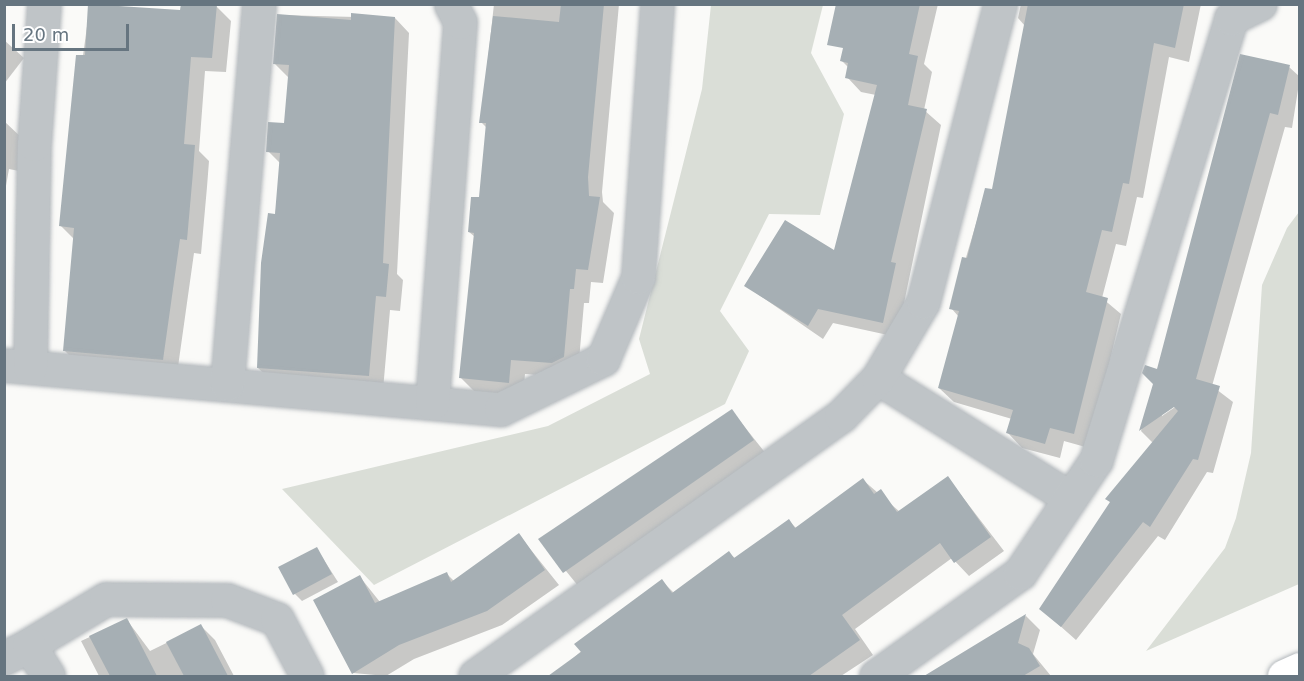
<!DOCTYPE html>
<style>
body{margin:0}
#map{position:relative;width:1304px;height:681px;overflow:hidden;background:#fafaf8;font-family:"DejaVu Sans",sans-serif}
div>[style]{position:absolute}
.green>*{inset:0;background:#daded7}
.shadow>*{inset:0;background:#0003}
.building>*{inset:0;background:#a6afb4}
.roads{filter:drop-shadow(0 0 2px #b3b8bc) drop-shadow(0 0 2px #b3b8bc)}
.minor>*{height:33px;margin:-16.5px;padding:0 16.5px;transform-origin:16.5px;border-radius:16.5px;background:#bfc4c7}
.major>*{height:33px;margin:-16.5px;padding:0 16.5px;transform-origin:16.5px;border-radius:16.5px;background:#fff}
span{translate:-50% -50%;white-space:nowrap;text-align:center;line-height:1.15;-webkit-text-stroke:6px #fff;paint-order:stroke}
.frame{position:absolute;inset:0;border:6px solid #667580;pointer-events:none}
.scale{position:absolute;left:12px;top:24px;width:117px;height:27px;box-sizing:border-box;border:3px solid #667580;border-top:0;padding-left:8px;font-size:18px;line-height:21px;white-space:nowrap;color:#667580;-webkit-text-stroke:4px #fff;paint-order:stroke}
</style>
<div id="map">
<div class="green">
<i style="clip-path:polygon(711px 5px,823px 5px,811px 53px,844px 114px,820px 215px,769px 214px,720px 311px,749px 351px,725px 404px,374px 585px,282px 489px,548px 426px,650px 374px,639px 339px,702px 89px)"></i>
<i style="clip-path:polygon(1299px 212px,1299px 584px,1146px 651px,1225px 548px,1236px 518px,1251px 453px,1262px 285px,1287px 228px)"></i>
</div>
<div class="shadow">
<i style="clip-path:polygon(90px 4px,182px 12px,216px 6px,231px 21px,226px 72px,205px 71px,199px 151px,209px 161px,207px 187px,201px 254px,194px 253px,177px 374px,79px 365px,65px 351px,75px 240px,60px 225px)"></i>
<i style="clip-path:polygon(494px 4px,619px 4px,602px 192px,603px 202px,614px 213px,603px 283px,591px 282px,589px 303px,584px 303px,578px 372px,568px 377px,525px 374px,523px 397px,475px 392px,461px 378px,475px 237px,469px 232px,480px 199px,487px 128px,481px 122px)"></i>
<i style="clip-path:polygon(854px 4px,938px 4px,924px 64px,932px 72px,924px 110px,941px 125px,897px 337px,833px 323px,823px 339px,746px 286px,835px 252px,876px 95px,861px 92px,847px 77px,849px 68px,841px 60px)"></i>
<i style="clip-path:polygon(1021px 4px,1201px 4px,1189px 62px,1169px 57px,1143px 198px,1137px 197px,1126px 246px,1116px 244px,1102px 298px,1121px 314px,1089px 448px,1064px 441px,1060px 458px,1022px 448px,1008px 433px,1012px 419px,954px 402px,939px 388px,959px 317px,951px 308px,986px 190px,993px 191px,1025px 26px,1018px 18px)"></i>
<i style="clip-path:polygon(278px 15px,395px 18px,409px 33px,397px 274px,403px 280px,400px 311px,390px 310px,383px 390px,273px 382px,258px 368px,281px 164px,268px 151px,285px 125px,289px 78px,274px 63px)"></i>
<i style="clip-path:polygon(4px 40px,24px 58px,4px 84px)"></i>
<i style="clip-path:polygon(evenodd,1289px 67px,1300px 77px,1292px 128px,1285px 127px,1212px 386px,1233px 402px,1213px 473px,1207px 472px,1165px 540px,1158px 536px,1076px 640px,1041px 609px,1153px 443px,1141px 431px,1158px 371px,1289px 67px,1181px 403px,1162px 416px,1162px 413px,1181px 403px)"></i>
<i style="clip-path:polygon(4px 121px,23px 139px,19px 171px,9px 169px,4px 197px)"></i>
<i style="clip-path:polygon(732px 411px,767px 455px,579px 587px,540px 539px)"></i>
<i style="clip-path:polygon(948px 478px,1004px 551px,969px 576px,952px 558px,855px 629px,873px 655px,841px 676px,569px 676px,563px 667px,662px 581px,674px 593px,729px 553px,736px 559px,789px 521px,797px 529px,863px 480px,900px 512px)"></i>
<i style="clip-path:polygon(519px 535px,559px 585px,502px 625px,414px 659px,386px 676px,353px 673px,315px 601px,360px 577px,380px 602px,447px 574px,454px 581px)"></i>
<i style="clip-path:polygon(317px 549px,338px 582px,302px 601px,295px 594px)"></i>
<i style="clip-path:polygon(1026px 616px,1040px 630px,1033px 654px,1051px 676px,928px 676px)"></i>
<i style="clip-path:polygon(127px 620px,150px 651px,201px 626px,215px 640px,234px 676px,99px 676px,81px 641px)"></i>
</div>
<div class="building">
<i style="clip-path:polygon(88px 4px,180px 10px,181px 4px,217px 4px,212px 58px,191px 57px,184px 144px,195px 145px,193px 172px,187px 240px,180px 239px,163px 360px,63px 351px,74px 228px,59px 226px,76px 55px,85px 55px)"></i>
<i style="clip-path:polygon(561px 4px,604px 4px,588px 177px,589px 196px,600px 197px,588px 270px,576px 269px,574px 289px,570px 289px,564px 357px,552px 363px,511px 360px,509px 383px,459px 378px,474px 233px,468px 232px,471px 197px,479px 197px,486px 123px,479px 123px,493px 16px,559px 22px)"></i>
<i style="clip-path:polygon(836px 4px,920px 4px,909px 54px,918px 56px,908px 105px,927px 109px,891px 262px,896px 263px,883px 323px,818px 309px,808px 326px,744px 286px,785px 220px,834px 250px,877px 85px,845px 78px,848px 63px,840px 61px,843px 48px,827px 45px)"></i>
<i style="clip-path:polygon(1028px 4px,1184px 4px,1175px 48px,1154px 43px,1129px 184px,1123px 183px,1112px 232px,1102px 230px,1086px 292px,1108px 298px,1074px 434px,1050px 428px,1045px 444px,1006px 433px,1013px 410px,938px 388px,959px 311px,949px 309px,962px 257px,967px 258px,985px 188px,992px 189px)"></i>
<i style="clip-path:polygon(351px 13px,395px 17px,383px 263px,389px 264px,386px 297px,376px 296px,369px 376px,257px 368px,261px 263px,268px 213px,275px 214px,280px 153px,266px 152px,268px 122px,284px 123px,289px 65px,273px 64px,277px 14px,351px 20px)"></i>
<i style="clip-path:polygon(1240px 54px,1290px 65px,1278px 115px,1270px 113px,1196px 379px,1220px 386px,1198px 460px,1193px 459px,1150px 527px,1143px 522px,1061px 627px,1039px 609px,1110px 502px,1105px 499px,1178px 411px,1174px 407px,1139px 431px,1153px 384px,1142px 373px,1145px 365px,1157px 369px)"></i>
<i style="clip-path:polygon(732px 409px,754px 440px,563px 573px,538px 539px)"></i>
<i style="clip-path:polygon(948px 476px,991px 537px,954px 563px,940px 543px,842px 615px,860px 640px,809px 676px,548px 676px,581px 652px,574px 644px,662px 579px,672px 593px,729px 551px,734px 558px,789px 519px,795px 528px,863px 478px,874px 494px,881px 489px,897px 512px)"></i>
<i style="clip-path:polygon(519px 533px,545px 570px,487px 611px,399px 645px,352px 674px,313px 600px,360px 575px,375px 603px,447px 572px,451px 582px)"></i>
<i style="clip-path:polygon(317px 547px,332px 574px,293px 595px,278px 567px)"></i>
<i style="clip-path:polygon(1026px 614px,1018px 643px,1029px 648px,1040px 666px,1023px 676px,924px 676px)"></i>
<i style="clip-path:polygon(127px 618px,157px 676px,110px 676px,89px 636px)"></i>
<i style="clip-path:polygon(201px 624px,228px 676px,184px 676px,166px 642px)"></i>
</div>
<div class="roads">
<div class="minor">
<i style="left:4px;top:365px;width:499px;rotate:5.1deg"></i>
<i style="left:501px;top:409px;width:114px;rotate:-26.1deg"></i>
<i style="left:603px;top:359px;width:89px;rotate:-66.9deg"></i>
<i style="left:638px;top:277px;width:274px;rotate:-86deg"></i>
<i style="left:30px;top:367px;width:223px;rotate:-89deg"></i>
<i style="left:34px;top:144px;width:140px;rotate:-85.9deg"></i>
<i style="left:878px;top:378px;width:226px;rotate:32deg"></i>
<i style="left:227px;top:384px;width:381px;rotate:-85.2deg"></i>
<i style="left:432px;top:403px;width:382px;rotate:-85.8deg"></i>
<i style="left:460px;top:22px;width:20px;rotate:-117deg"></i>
<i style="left:29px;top:645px;width:90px;rotate:-30.9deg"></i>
<i style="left:106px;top:599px;width:121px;rotate:0.5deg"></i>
<i style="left:227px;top:600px;width:53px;rotate:20.8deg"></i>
<i style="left:277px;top:619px;width:64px;rotate:62.2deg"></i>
<i style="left:4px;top:658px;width:28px;rotate:-27deg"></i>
<i style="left:29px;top:645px;width:36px;rotate:58deg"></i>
<i style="left:475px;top:676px;width:449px;rotate:-35.4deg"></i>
<i style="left:841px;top:416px;width:53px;rotate:-45.8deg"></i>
<i style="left:878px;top:378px;width:88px;rotate:-59.4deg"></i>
<i style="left:923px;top:302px;width:308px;rotate:-75.5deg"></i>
<i style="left:876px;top:676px;width:177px;rotate:-35.6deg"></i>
<i style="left:1020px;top:573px;width:136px;rotate:-56.1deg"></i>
<i style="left:1096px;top:460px;width:462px;rotate:-73deg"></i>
<i style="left:1231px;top:18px;width:32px;rotate:-26deg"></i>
</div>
<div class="major">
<i style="left:1284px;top:676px;width:17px;rotate:-24deg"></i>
</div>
</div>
<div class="frame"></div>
<div class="scale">20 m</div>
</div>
